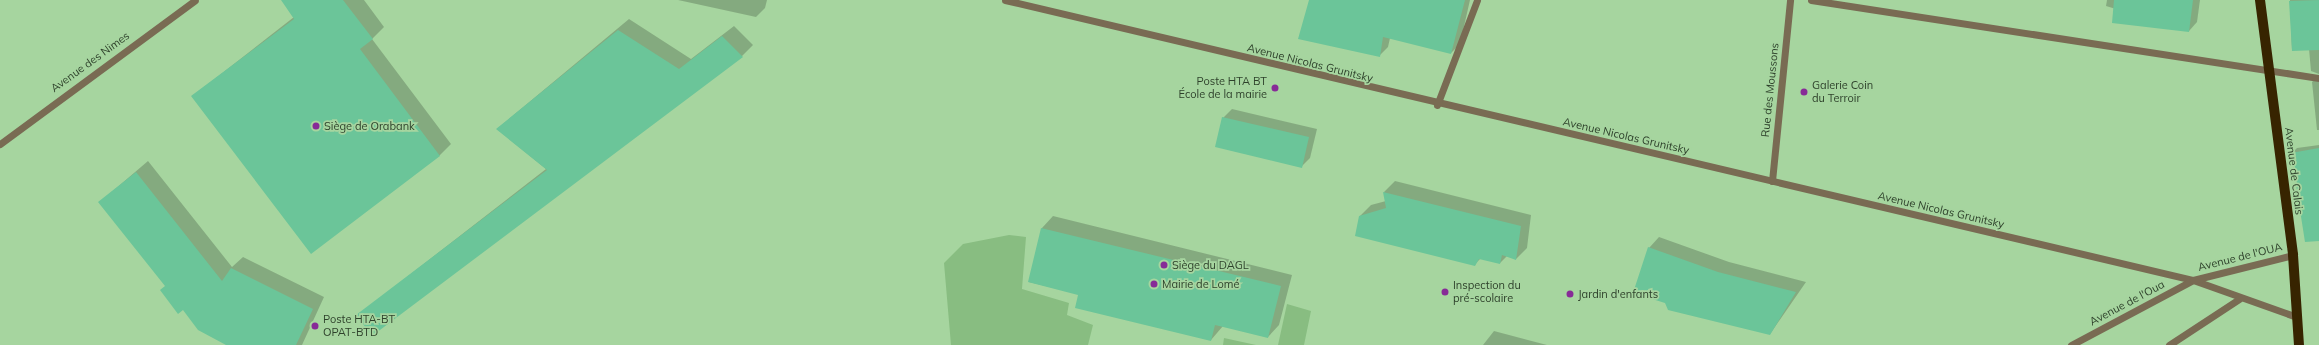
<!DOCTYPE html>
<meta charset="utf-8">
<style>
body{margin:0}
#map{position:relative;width:2319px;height:345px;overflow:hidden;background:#a6d59f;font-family:Mulish,sans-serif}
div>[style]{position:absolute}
.green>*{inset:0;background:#88bd81}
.shadow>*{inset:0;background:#0003}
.building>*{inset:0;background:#6bc599}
.minor>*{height:7px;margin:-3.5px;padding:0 3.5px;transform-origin:3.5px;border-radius:3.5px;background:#796b53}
.major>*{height:10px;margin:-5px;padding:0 5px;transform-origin:5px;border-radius:5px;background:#372400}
.dots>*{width:11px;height:11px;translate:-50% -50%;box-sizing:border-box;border:2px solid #a6d59f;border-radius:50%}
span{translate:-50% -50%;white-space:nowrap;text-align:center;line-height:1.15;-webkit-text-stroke:3.5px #a6d59f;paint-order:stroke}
.street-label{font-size:11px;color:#2e412b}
.poi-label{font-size:11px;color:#2e412b}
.right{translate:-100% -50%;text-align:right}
.left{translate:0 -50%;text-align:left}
</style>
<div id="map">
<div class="green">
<i style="clip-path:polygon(1009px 235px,1026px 237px,1022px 289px,1069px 303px,1067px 315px,1093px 325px,1088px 345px,951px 345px,944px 263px,963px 244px)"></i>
<i style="clip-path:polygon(1287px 304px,1311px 311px,1304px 345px,1278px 345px)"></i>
<i style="clip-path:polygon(1224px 338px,1256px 345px,1223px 345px)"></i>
</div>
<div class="shadow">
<i style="clip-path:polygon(297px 0,364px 0,384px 27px,372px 39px,451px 144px,439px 156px,193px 96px,294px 17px)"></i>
<i style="clip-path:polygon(678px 0,767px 0,765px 8px,756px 17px)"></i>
<i style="clip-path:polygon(1309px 0,1470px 0,1460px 44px,1451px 53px,1390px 38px,1388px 47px,1379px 56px)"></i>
<i style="clip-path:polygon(2107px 0,2200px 0,2197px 22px,2189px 31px,2106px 6px)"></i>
<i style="clip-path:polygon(2290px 0,2319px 0,2319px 74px,2311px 71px,2309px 49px,2292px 50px)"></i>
<i style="clip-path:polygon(629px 19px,691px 59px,734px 26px,753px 45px,742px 56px,358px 315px,546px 169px,497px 129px)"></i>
<i style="clip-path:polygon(2319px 76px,2319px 130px,2317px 130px,2312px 82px)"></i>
<i style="clip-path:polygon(1232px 109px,1317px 129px,1310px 158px,1301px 167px,1223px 118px)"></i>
<i style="clip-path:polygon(2319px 145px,2319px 204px,2292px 153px,2297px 148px)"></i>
<i style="clip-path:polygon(148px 161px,232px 267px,243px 257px,324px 297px,302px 345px,228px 345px,166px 285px,100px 202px)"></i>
<i style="clip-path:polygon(1395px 181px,1531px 215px,1527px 248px,1516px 259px,1507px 256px,1500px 263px,1481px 258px,1474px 265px,1360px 216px,1371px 205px,1386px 201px,1384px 192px)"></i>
<i style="clip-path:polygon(1053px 216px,1292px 275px,1279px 325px,1268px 337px,1223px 326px,1211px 340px,1079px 294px,1029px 282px,1042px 228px)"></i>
<i style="clip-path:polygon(1659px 237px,1729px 262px,1806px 282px,1770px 334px,1649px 248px)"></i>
<i style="clip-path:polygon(1494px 331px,1547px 345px,1483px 345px)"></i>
</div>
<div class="building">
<i style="clip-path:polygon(281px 0,343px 0,373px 39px,360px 49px,440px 156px,311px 254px,191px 96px,294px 19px)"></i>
<i style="clip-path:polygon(1309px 0,1465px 0,1451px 54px,1383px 37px,1380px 57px,1298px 39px)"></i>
<i style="clip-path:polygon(2114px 0,2193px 0,2189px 32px,2112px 23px)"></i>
<i style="clip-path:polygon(2319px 0,2319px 50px,2292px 51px,2289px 1px)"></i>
<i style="clip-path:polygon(618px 30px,679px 69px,722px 36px,743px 57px,372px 336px,356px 315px,547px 170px,496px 129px)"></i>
<i style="clip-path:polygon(1222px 117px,1309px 137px,1302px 168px,1215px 147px)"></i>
<i style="clip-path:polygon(2319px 148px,2319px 241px,2305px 242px,2291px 153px)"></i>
<i style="clip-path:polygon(136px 172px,222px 281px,231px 268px,313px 309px,296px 345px,226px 345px,198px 330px,183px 310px,178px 314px,160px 290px,165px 286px,98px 202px)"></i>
<i style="clip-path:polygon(1383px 192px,1521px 226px,1516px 260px,1502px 255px,1500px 264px,1479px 259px,1475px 266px,1355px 236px,1359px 216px,1386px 208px)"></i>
<i style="clip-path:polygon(1041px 228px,1281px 286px,1268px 338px,1215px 325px,1211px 341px,1075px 308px,1078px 295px,1028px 282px)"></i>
<i style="clip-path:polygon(1648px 247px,1718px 272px,1796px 292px,1770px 335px,1668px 310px,1665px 303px,1633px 293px)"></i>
</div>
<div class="minor">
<i style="left:1005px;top:0;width:1221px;rotate:13.26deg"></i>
<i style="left:2193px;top:280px;width:107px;rotate:19.6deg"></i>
<i style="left:1811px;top:0;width:514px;rotate:8.73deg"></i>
<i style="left:1437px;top:105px;width:112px;rotate:-69.1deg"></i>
<i style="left:0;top:144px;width:242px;rotate:-36.4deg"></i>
<i style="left:1772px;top:181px;width:182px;rotate:-84.3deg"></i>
<i style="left:2071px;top:345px;width:138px;rotate:-28deg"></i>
<i style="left:2193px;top:280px;width:103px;rotate:-14deg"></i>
<i style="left:2169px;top:345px;width:84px;rotate:-33.3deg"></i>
</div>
<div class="major">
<i style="left:2260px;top:0;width:257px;rotate:82.6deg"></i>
<i style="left:2293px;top:255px;width:90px;rotate:86.2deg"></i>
</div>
<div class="dots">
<i style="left:1275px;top:88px;background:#872b97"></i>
<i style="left:1804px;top:92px;background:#872b97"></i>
<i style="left:316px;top:126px;background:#872b97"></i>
<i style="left:1164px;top:265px;background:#872b97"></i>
<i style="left:1154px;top:284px;background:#872b97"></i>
<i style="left:1445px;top:292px;background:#872b97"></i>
<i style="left:1570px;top:294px;background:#872b97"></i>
<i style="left:315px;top:326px;background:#872b97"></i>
</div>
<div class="street-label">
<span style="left:90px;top:62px;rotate:-36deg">Avenue des Nimes</span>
<span style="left:1310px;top:63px;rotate:14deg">Avenue Nicolas Grunitsky</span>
<span style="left:1770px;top:90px;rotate:-84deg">Rue des Moussons</span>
<span style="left:1626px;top:136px;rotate:13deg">Avenue Nicolas Grunitsky</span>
<span style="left:2294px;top:171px;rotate:83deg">Avenue de Calais</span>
<span style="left:1941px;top:210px;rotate:13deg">Avenue Nicolas Grunitsky</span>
<span style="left:2240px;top:257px;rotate:-14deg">Avenue de l'OUA</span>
<span style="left:2127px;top:303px;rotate:-28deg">Avenue de l'Oua</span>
</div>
<div class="poi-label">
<span class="right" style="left:1267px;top:88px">Poste HTA BT<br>École de la mairie</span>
<span class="left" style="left:1812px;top:92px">Galerie Coin<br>du Terroir</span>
<span class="left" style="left:324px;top:126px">Siège de Orabank</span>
<span class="left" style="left:1172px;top:265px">Siège du DAGL</span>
<span class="left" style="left:1162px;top:284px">Mairie de Lomé</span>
<span class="left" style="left:1453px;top:292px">Inspection du<br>pré-scolaire</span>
<span class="left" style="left:1578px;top:294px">Jardin d'enfants</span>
<span class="left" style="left:323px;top:326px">Poste HTA-BT<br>OPAT-BTD</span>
</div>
</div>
